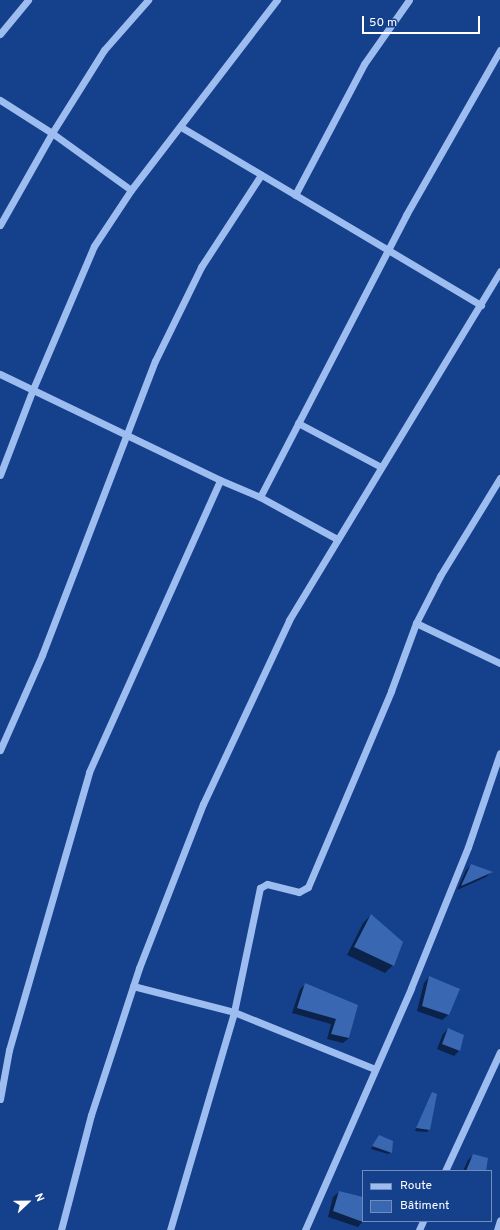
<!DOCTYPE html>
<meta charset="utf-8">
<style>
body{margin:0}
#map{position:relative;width:500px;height:1230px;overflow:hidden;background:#15408b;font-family:Overpass,sans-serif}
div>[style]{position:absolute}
.shadow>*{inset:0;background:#0007}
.building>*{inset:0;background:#3967b2}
.minor>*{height:7px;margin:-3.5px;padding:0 3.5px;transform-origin:3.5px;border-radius:3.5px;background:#9dbdf0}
span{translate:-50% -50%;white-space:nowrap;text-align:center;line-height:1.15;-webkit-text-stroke:3px #15408b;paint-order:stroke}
.legend{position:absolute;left:362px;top:1170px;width:130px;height:52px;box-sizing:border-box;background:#15408b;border:1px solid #738cb9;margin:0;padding:5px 7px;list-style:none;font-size:12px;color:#fff}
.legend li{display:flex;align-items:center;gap:8px;height:20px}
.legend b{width:20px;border:1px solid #738cb9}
.north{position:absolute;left:8px;top:1182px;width:40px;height:40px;-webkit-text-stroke:3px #15408b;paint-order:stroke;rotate:68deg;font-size:11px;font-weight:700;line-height:16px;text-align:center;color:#fff}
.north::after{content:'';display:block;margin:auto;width:14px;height:18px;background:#fff;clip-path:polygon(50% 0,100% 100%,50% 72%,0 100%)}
.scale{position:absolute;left:362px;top:16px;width:118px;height:18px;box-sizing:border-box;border:2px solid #fff;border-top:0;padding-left:5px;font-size:12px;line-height:14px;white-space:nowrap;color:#fff;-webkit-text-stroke:3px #15408b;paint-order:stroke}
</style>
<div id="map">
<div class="shadow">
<i style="clip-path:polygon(471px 865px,491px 872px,486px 877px,457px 890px,466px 870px)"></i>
<i style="clip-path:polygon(371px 915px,393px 965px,385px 973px,347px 955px,363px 923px)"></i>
<i style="clip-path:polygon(429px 977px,459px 990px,448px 1015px,442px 1020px,417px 1011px,424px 983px)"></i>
<i style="clip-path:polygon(306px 984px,357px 1005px,349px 1038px,343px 1043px,327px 1039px,331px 1024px,292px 1013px,300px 989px)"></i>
<i style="clip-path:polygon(448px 1029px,459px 1051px,454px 1056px,437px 1049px,443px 1034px)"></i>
<i style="clip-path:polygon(432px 1094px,429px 1130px,427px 1132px,415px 1131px)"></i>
<i style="clip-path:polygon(377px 1139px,391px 1152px,388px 1154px,371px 1149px)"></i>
<i style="clip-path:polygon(473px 1155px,485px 1171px,463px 1171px,468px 1160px)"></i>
<i style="clip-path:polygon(339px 1192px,363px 1198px,363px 1221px,358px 1227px,328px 1217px,333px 1197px)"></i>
</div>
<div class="building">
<i style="clip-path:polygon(471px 864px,493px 872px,461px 886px)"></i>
<i style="clip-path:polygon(371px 914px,403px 942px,394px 966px,354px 947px)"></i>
<i style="clip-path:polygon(429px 976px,460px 989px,449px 1015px,422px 1006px)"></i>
<i style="clip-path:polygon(305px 983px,358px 1005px,349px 1038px,331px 1034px,336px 1019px,297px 1008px)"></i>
<i style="clip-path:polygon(448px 1028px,464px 1035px,460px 1051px,442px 1044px)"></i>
<i style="clip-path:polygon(432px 1092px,437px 1094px,430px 1130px,416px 1128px)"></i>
<i style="clip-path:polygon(379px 1135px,393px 1141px,392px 1153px,372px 1146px)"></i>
<i style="clip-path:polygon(473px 1154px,488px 1158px,486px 1171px,466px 1171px)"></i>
<i style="clip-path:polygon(339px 1191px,363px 1197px,363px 1222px,333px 1211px)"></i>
</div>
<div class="minor">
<i style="left:0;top:34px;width:44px;rotate:-50.5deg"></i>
<i style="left:0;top:100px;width:62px;rotate:32.4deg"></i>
<i style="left:52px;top:133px;width:97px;rotate:35.8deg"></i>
<i style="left:181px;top:127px;width:349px;rotate:30.7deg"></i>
<i style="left:295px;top:195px;width:148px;rotate:-62.2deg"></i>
<i style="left:364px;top:64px;width:78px;rotate:-54.9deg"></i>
<i style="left:0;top:225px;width:106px;rotate:-60.5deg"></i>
<i style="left:52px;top:133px;width:98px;rotate:-57.9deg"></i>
<i style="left:104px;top:50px;width:67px;rotate:-48.7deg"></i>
<i style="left:0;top:374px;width:244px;rotate:25.7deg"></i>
<i style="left:220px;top:480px;width:43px;rotate:23deg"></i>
<i style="left:260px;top:497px;width:88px;rotate:28.6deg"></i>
<i style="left:298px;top:423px;width:94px;rotate:27.9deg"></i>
<i style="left:0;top:475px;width:92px;rotate:-69deg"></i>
<i style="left:33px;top:389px;width:155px;rotate:-66.9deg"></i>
<i style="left:94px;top:246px;width:67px;rotate:-56.5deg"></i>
<i style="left:131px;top:190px;width:240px;rotate:-52.5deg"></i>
<i style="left:260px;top:497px;width:318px;rotate:-62.6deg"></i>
<i style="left:406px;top:215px;width:190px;rotate:-60.3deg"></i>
<i style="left:416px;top:623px;width:93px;rotate:25.5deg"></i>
<i style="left:0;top:750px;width:104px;rotate:-66.1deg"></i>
<i style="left:42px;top:655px;width:315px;rotate:-69deg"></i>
<i style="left:155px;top:361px;width:105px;rotate:-63.9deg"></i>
<i style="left:201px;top:267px;width:110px;rotate:-56.9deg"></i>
<i style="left:133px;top:986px;width:104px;rotate:14.4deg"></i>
<i style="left:234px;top:1012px;width:152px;rotate:22deg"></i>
<i style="left:0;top:1099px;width:50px;rotate:-79.6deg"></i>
<i style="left:9px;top:1050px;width:289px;rotate:-73.9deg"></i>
<i style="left:89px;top:772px;width:320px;rotate:-65.8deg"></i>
<i style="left:445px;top:1171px;width:131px;rotate:-65.2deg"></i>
<i style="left:61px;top:1230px;width:119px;rotate:-75.4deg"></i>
<i style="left:91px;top:1115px;width:155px;rotate:-71.9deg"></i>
<i style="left:139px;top:968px;width:176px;rotate:-68.7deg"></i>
<i style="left:203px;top:804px;width:203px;rotate:-64.9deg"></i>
<i style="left:289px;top:620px;width:408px;rotate:-58.8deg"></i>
<i style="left:170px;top:1230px;width:227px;rotate:-73.6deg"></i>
<i style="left:234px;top:1012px;width:127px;rotate:-78.2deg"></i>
<i style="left:260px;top:888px;width:8px;rotate:-30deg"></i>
<i style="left:267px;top:884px;width:33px;rotate:14deg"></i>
<i style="left:299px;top:892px;width:10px;rotate:-29deg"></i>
<i style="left:308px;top:887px;width:213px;rotate:-67deg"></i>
<i style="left:391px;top:691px;width:72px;rotate:-69.8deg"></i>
<i style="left:416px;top:623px;width:53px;rotate:-62.9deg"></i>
<i style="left:440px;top:576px;width:115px;rotate:-58.5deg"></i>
<i style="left:305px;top:1230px;width:264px;rotate:-66.3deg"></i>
<i style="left:411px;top:988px;width:152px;rotate:-68deg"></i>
<i style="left:468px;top:847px;width:99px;rotate:-71.2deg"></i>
<i style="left:419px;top:1230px;width:10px;rotate:-66deg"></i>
<i style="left:497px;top:1230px;width:10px;rotate:-73deg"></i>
</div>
<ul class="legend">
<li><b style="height:5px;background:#9dbdf0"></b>Route</li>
<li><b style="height:11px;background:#3967b2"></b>Bâtiment</li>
</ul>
<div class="north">N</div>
<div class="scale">50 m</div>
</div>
